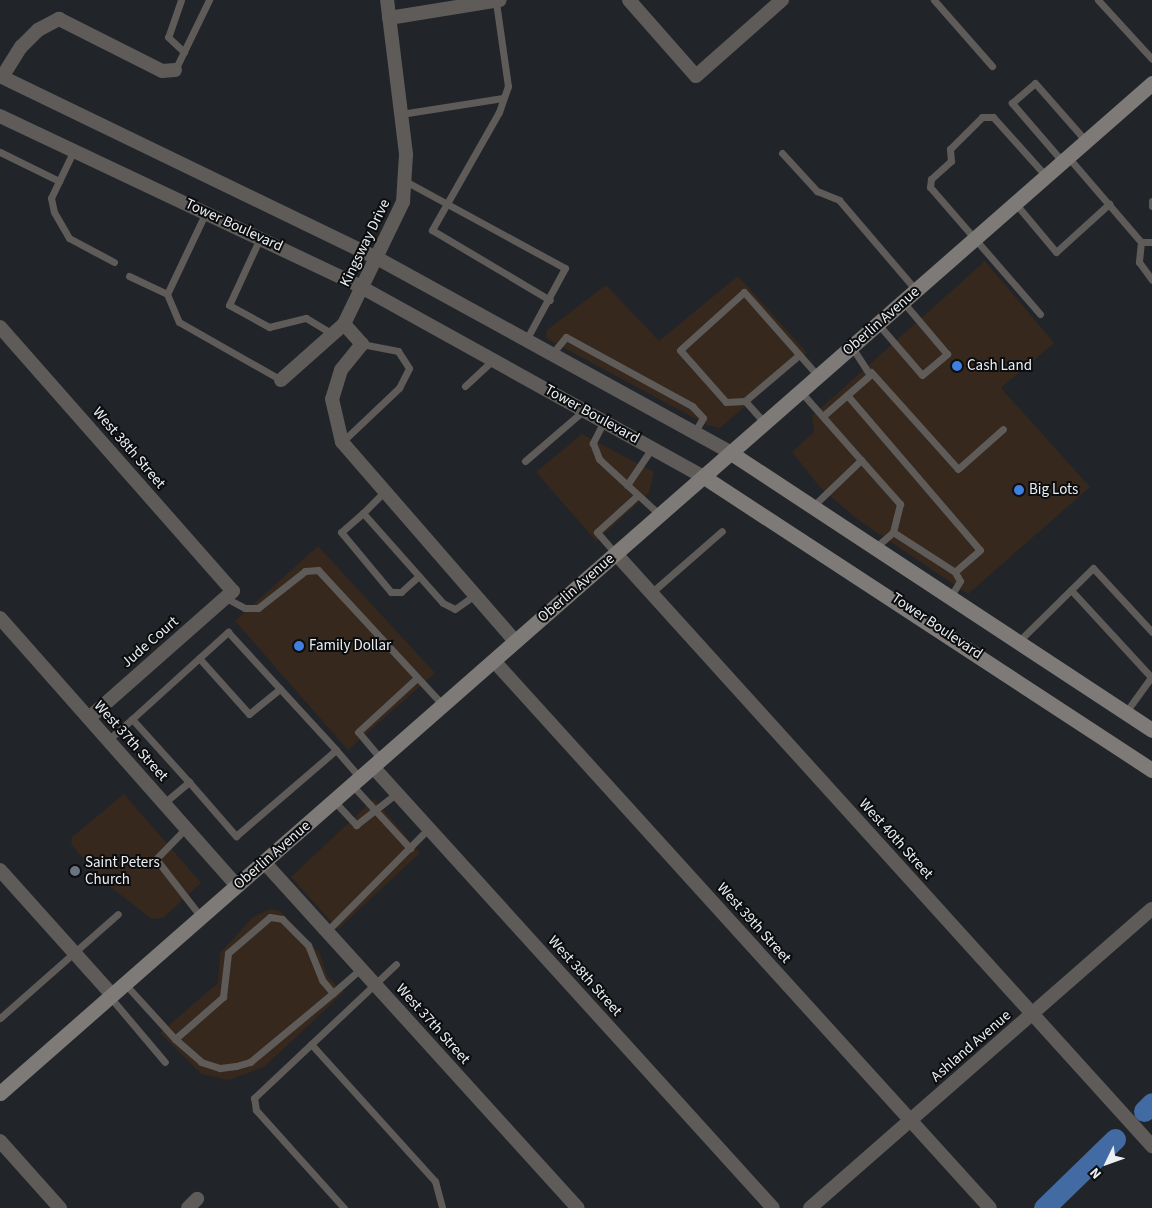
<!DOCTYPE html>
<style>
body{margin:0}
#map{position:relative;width:1152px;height:1208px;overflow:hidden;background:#212429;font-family:"Source Sans 3",sans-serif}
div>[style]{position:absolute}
.commercial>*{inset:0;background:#36281c}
.river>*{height:21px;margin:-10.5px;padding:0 10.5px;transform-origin:10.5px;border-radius:10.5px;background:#436ba3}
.lane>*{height:7px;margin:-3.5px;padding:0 3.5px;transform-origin:3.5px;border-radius:3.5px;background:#5e5b59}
.street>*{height:14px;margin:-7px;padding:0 7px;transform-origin:7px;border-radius:7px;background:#5e5b59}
.secondary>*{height:15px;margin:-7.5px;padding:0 7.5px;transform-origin:7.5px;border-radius:7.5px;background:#7e7a77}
.dots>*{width:14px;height:14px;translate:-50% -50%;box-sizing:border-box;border:2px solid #0c0d0f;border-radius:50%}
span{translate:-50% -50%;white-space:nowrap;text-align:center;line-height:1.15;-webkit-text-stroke:4px #0c0d0f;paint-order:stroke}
.street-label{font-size:15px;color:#eceff2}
.poi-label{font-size:15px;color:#eceff2}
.left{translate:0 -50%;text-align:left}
.north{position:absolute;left:1082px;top:1138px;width:50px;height:50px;-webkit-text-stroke:4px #0c0d0f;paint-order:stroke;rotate:228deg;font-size:14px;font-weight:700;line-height:20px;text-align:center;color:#eceff2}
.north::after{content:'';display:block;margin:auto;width:18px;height:22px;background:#eceff2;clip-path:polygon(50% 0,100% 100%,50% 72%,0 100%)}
</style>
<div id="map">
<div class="commercial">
<i style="clip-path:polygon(985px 261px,1054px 343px,1001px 388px,1090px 487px,968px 594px,857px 519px,819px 486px,792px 452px,814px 432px,812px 416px)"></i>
<i style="clip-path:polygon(738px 276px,807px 353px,720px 428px,707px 425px,546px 338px,547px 330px,606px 285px,659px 341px)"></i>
<i style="clip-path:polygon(582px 434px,654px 472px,649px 493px,596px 541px,536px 472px)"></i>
<i style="clip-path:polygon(318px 546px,435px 673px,348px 750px,235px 621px)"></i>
<i style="clip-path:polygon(124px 794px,201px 883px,163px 918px,152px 919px,100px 879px,71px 844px,72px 837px)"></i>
<i style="clip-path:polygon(374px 799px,420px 853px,338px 929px,291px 877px)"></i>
<i style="clip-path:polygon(270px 909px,280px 911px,320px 954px,327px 976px,344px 992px,264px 1067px,229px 1080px,202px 1074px,160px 1033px,218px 983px,220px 953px,252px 918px)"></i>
</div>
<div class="river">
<i style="left:1144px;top:1111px;width:11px;rotate:-45deg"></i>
<i style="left:1044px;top:1208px;width:99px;rotate:-44.2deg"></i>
</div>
<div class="lane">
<i style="left:181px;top:0;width:39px;rotate:109deg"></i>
<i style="left:168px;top:37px;width:22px;rotate:43deg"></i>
<i style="left:934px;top:0;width:88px;rotate:48.7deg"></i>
<i style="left:1098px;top:0;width:80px;rotate:47.5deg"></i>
<i style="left:496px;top:2px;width:85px;rotate:81.9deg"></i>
<i style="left:508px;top:86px;width:28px;rotate:109deg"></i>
<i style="left:499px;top:112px;width:136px;rotate:119.6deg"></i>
<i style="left:432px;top:230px;width:137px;rotate:30.7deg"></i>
<i style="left:175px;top:70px;width:78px;rotate:-64.1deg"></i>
<i style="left:401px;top:114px;width:103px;rotate:-8.9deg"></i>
<i style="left:74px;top:150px;width:53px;rotate:115.6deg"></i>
<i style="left:51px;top:198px;width:14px;rotate:78deg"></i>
<i style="left:54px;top:212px;width:30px;rotate:60deg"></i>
<i style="left:69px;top:238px;width:51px;rotate:28.1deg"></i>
<i style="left:0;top:152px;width:66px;rotate:26.2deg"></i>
<i style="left:782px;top:153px;width:52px;rotate:47.4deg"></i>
<i style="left:817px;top:191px;width:24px;rotate:22deg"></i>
<i style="left:839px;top:200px;width:118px;rotate:49.5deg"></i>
<i style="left:1068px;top:157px;width:112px;rotate:49.3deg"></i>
<i style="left:1141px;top:242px;width:11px"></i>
<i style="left:1062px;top:161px;width:77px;rotate:-130.8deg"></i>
<i style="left:1012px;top:103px;width:30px;rotate:-41deg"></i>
<i style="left:1035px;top:83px;width:77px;rotate:48.7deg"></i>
<i style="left:407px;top:182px;width:180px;rotate:28.6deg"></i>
<i style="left:565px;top:268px;width:82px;rotate:118.4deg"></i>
<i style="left:1152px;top:201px;width:5px;rotate:90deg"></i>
<i style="left:1015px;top:203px;width:64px;rotate:50.1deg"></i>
<i style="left:1056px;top:252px;width:72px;rotate:-42.2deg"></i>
<i style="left:206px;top:212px;width:91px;rotate:115.4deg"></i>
<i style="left:167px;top:294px;width:30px;rotate:67deg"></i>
<i style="left:179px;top:322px;width:117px;rotate:29.6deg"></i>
<i style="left:260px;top:238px;width:74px;rotate:114.8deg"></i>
<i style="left:229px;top:305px;width:46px;rotate:28.8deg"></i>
<i style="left:269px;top:327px;width:38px;rotate:-14deg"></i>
<i style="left:306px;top:318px;width:31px;rotate:31deg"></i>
<i style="left:1141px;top:242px;width:20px;rotate:96deg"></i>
<i style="left:1139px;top:262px;width:22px;rotate:54deg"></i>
<i style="left:129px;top:276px;width:42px;rotate:25.3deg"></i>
<i style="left:1040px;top:314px;width:168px;rotate:-130.9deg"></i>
<i style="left:930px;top:187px;width:8px;rotate:-83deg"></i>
<i style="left:931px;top:179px;width:27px;rotate:-42deg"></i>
<i style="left:951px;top:161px;width:12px;rotate:-95deg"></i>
<i style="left:950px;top:149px;width:45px;rotate:-45deg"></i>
<i style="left:982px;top:117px;width:11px"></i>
<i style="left:993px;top:117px;width:79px;rotate:48.1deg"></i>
<i style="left:878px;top:324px;width:67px;rotate:49.2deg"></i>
<i style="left:922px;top:375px;width:33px;rotate:-40deg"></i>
<i style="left:947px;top:354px;width:68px;rotate:-130.2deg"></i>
<i style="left:552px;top:354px;width:22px;rotate:-51deg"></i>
<i style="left:566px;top:337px;width:144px;rotate:28.7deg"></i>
<i style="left:692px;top:406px;width:16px;rotate:47deg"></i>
<i style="left:703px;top:418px;width:17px;rotate:121deg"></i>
<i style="left:799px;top:355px;width:71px;rotate:139.6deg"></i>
<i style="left:745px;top:401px;width:19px;rotate:177deg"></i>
<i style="left:726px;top:402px;width:69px;rotate:-131.5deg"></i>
<i style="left:680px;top:350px;width:86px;rotate:-42.2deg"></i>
<i style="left:744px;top:292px;width:112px;rotate:48.6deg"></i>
<i style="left:871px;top:372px;width:130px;rotate:48.1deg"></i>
<i style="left:958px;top:469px;width:60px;rotate:-41.6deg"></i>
<i style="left:465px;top:386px;width:38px;rotate:-43deg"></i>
<i style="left:801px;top:392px;width:91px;rotate:48.6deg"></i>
<i style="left:861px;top:460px;width:66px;rotate:136.2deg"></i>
<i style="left:847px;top:395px;width:204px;rotate:49.4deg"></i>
<i style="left:980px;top:550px;width:33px;rotate:139deg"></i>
<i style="left:745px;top:401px;width:30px;rotate:48deg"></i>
<i style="left:823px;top:416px;width:62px;rotate:-41.1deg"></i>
<i style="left:870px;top:375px;width:33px;rotate:-123deg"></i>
<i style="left:604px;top:421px;width:25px;rotate:117deg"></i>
<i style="left:593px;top:443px;width:17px;rotate:69deg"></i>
<i style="left:599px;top:459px;width:83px;rotate:42.6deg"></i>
<i style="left:342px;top:442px;width:79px;rotate:-43.5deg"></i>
<i style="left:399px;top:388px;width:22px;rotate:-63deg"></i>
<i style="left:409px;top:368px;width:20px;rotate:-123deg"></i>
<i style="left:398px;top:351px;width:37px;rotate:-169deg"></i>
<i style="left:861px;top:460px;width:59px;rotate:48.4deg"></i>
<i style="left:900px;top:504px;width:29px;rotate:104deg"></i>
<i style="left:525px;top:461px;width:78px;rotate:-40.8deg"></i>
<i style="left:627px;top:485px;width:45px;rotate:-56deg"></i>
<i style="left:384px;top:492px;width:30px;rotate:135deg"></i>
<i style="left:363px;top:513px;width:120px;rotate:48.4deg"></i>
<i style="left:443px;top:603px;width:13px;rotate:27deg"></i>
<i style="left:455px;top:609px;width:24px;rotate:-35deg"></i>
<i style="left:363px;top:513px;width:29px;rotate:139deg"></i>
<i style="left:341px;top:532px;width:78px;rotate:50.2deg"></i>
<i style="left:391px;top:592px;width:10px"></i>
<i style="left:401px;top:592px;width:24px;rotate:-42deg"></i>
<i style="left:876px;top:547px;width:23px;rotate:-41deg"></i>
<i style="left:893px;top:532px;width:74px;rotate:32.8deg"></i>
<i style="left:955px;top:572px;width:10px;rotate:61deg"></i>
<i style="left:960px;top:581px;width:17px;rotate:121deg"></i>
<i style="left:616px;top:554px;width:29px;rotate:-131deg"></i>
<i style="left:597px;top:532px;width:55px;rotate:-42.1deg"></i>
<i style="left:1071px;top:590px;width:118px;rotate:47.4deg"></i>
<i style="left:651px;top:593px;width:94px;rotate:-41.1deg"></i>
<i style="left:226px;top:598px;width:21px;rotate:28deg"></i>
<i style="left:245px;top:608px;width:13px"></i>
<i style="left:258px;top:608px;width:60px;rotate:-38.2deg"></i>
<i style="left:305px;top:571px;width:13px;rotate:-4deg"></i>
<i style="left:318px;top:570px;width:184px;rotate:47.2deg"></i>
<i style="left:1019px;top:641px;width:104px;rotate:-44.6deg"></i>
<i style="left:1093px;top:568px;width:87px;rotate:47.3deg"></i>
<i style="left:199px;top:658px;width:75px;rotate:48.2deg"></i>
<i style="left:249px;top:714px;width:40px;rotate:-39deg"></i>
<i style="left:1126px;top:712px;width:44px;rotate:-54.2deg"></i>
<i style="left:132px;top:719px;width:130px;rotate:-42.2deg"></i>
<i style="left:228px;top:632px;width:160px;rotate:47.5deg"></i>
<i style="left:108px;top:740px;width:32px;rotate:-41deg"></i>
<i style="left:132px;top:719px;width:85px;rotate:47.9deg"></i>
<i style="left:381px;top:759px;width:35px;rotate:-130deg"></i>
<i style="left:358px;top:732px;width:80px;rotate:-42.5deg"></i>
<i style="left:352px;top:785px;width:86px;rotate:47.4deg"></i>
<i style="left:334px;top:801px;width:33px;rotate:47deg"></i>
<i style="left:356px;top:825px;width:52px;rotate:-38deg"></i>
<i style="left:164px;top:803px;width:33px;rotate:-40deg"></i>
<i style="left:189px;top:782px;width:72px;rotate:49deg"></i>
<i style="left:236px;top:836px;width:132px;rotate:-40.7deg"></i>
<i style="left:336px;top:750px;width:37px;rotate:49deg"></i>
<i style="left:186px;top:828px;width:43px;rotate:134.1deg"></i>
<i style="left:156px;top:859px;width:73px;rotate:52.2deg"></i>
<i style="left:327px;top:931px;width:145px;rotate:-45.3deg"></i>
<i style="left:125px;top:984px;width:74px;rotate:47.7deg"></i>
<i style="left:175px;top:1039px;width:64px;rotate:-41.2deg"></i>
<i style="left:223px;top:997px;width:44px;rotate:-83.5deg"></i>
<i style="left:228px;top:953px;width:55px;rotate:-40.6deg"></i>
<i style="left:270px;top:917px;width:12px;rotate:9deg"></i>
<i style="left:282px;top:919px;width:37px;rotate:45deg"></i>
<i style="left:308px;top:945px;width:38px;rotate:68deg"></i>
<i style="left:322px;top:980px;width:17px;rotate:50deg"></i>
<i style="left:333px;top:993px;width:37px;rotate:-41deg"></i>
<i style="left:110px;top:997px;width:85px;rotate:49.8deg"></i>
<i style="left:0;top:1018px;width:157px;rotate:-41.4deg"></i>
<i style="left:175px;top:1039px;width:35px;rotate:41deg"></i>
<i style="left:201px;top:1062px;width:20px;rotate:18deg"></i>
<i style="left:220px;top:1068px;width:16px;rotate:-7deg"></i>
<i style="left:236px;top:1066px;width:15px;rotate:-16deg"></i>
<i style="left:250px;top:1062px;width:108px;rotate:-39.7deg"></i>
<i style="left:311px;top:1044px;width:185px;rotate:47.9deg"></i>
<i style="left:435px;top:1181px;width:28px;rotate:75deg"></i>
<i style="left:344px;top:1208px;width:132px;rotate:-131.9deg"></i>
<i style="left:256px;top:1110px;width:12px;rotate:-99deg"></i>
<i style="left:254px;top:1098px;width:195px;rotate:-43.3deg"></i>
</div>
<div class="street">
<i style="left:629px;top:0;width:101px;rotate:48.6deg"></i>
<i style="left:696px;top:76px;width:115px;rotate:-41.5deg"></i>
<i style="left:389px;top:18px;width:112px;rotate:-9.2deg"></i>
<i style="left:0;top:76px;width:419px;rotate:25.8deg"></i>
<i style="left:377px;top:258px;width:404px;rotate:28.8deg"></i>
<i style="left:2px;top:77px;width:36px;rotate:-58deg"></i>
<i style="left:21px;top:47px;width:24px;rotate:-45deg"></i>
<i style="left:38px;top:30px;width:24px;rotate:-28deg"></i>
<i style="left:59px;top:19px;width:115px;rotate:26.8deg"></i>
<i style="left:162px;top:71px;width:13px;rotate:-4deg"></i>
<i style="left:0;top:116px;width:399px;rotate:25.3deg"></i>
<i style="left:361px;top:287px;width:392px;rotate:29deg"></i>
<i style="left:344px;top:324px;width:27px;rotate:48deg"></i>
<i style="left:362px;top:344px;width:33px;rotate:129deg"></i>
<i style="left:341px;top:370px;width:30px;rotate:107deg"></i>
<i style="left:332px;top:399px;width:44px;rotate:76.9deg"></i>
<i style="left:342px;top:442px;width:265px;rotate:49deg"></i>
<i style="left:0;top:327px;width:352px;rotate:48.6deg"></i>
<i style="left:233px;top:591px;width:192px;rotate:138.6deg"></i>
<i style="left:281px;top:380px;width:84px;rotate:-41.6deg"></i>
<i style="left:344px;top:324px;width:136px;rotate:-64.2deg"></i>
<i style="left:403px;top:202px;width:48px;rotate:-86.4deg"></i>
<i style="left:406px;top:154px;width:155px;rotate:-97deg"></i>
<i style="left:616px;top:554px;width:799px;rotate:47.84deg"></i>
<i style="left:0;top:618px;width:358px;rotate:48.5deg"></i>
<i style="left:494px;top:661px;width:738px;rotate:47.8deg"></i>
<i style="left:373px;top:767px;width:595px;rotate:47.79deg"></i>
<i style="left:264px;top:862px;width:467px;rotate:47.8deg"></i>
<i style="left:0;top:870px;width:168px;rotate:48.1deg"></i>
<i style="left:0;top:1141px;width:90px;rotate:48.2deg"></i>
<i style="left:188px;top:1208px;width:13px;rotate:-45deg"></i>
<i style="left:810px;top:1208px;width:454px;rotate:-41.2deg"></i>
</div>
<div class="secondary">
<i style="left:731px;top:453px;width:504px;rotate:33.34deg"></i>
<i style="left:704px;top:477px;width:535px;rotate:33.19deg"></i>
<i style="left:0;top:1093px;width:1532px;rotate:-41.24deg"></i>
</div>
<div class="dots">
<i style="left:957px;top:366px;background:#3f7fe0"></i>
<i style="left:1019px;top:490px;background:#3f7fe0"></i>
<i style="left:299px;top:646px;background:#3f7fe0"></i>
<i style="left:75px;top:871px;background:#6b7280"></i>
</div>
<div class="street-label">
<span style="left:234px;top:225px;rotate:25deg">Tower Boulevard</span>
<span style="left:365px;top:243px;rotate:-64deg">Kingsway Drive</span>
<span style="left:881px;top:321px;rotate:-41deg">Oberlin Avenue</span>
<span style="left:592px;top:414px;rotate:29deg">Tower Boulevard</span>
<span style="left:129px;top:448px;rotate:49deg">West 38th Street</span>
<span style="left:576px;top:588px;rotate:-41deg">Oberlin Avenue</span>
<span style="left:937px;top:626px;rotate:34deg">Tower Boulevard</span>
<span style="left:150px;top:642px;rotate:-41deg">Jude Court</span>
<span style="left:131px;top:741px;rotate:48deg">West 37th Street</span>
<span style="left:896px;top:839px;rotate:48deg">West 40th Street</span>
<span style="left:272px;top:855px;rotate:-41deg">Oberlin Avenue</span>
<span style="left:754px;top:923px;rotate:48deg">West 39th Street</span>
<span style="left:585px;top:976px;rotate:48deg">West 38th Street</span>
<span style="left:433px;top:1024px;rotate:48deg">West 37th Street</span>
<span style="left:971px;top:1046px;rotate:-41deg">Ashland Avenue</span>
</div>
<div class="poi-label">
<span class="left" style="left:967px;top:366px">Cash Land</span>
<span class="left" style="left:1029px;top:490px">Big Lots</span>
<span class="left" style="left:309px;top:646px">Family Dollar</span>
<span class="left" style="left:85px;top:871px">Saint Peters<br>Church</span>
</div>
<div class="north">N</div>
</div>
